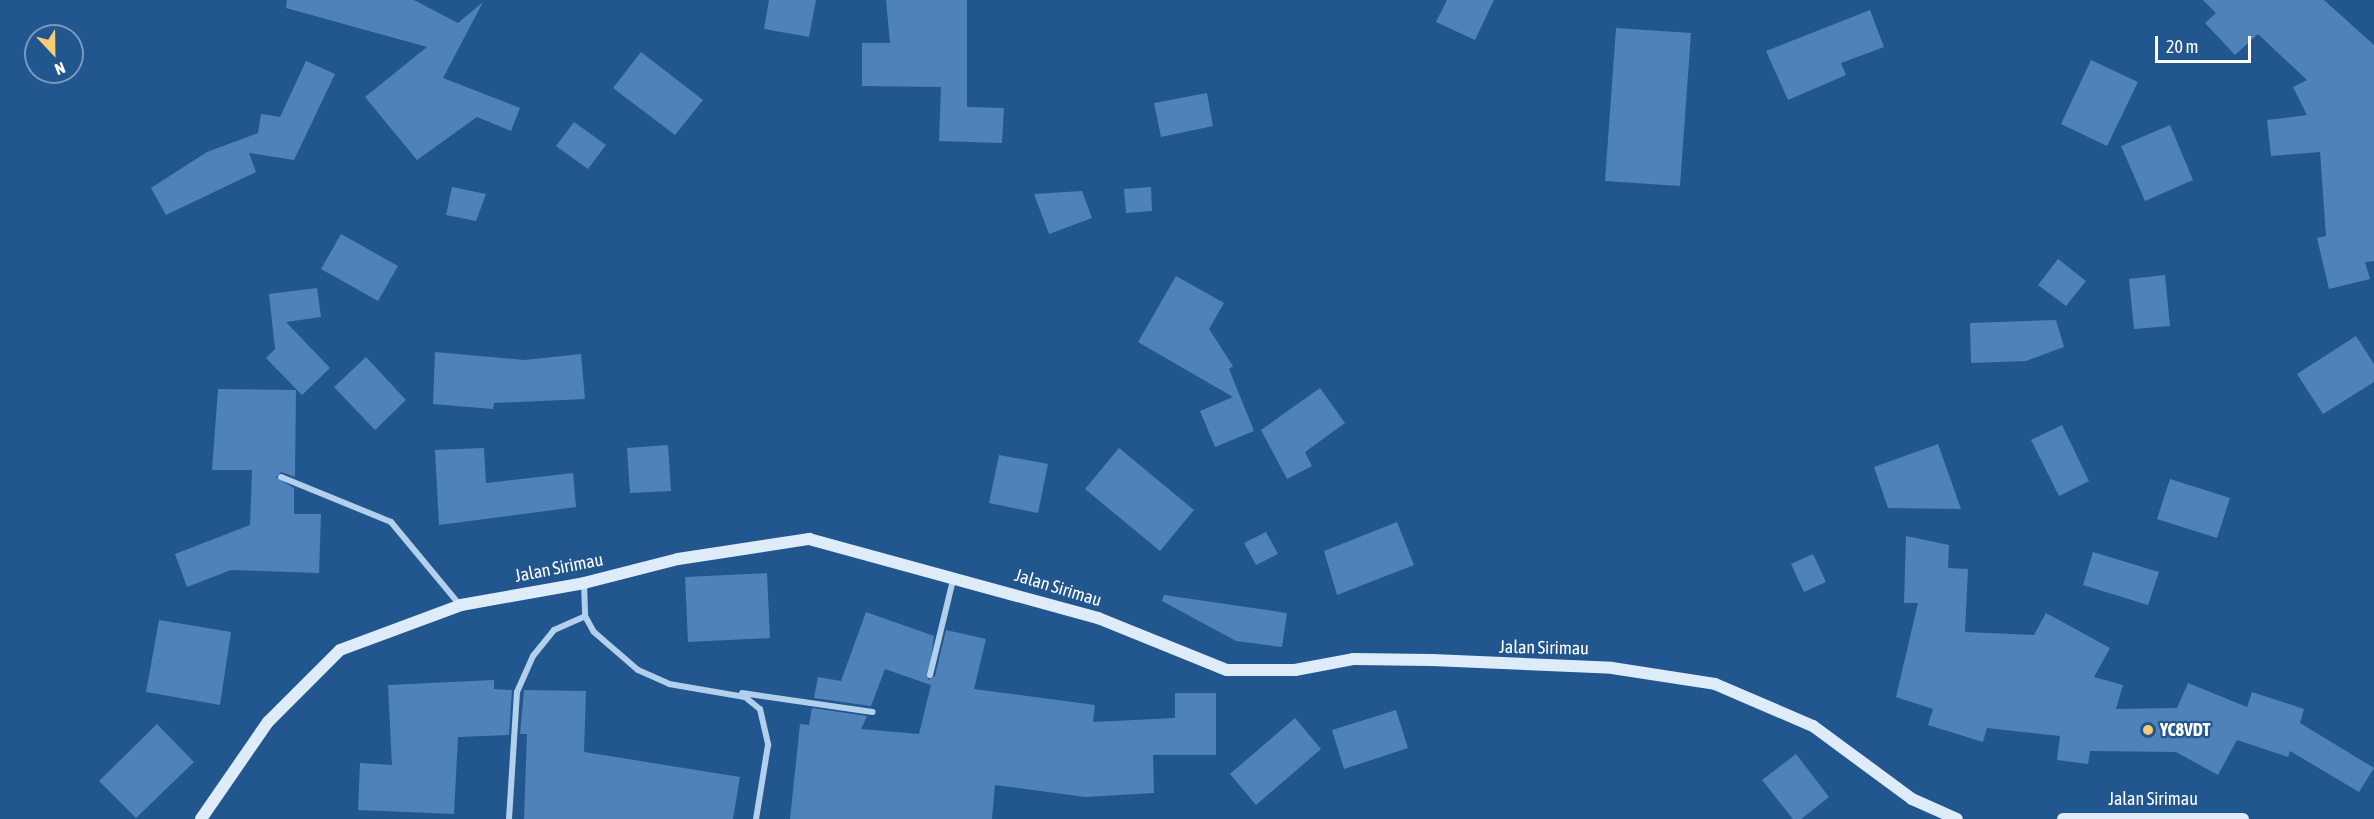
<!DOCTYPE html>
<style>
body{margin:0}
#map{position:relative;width:2374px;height:819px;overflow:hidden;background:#22568f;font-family:"Asap Condensed",sans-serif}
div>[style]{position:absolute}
.building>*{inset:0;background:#4f82b8}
.minor>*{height:6px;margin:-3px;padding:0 3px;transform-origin:3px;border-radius:3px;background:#b2cfec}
.secondary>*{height:12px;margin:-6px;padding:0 6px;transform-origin:6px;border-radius:6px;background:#deebf9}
.dots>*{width:16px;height:16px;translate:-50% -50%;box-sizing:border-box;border:3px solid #22568f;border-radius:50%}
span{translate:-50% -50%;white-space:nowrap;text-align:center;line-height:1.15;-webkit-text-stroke:4.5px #22568f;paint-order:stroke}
.street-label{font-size:18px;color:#fff}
.poi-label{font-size:18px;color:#fff;font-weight:700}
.left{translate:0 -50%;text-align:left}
.north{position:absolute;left:24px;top:24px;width:60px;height:60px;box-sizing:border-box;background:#22568f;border:2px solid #7a9abc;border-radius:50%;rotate:158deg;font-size:16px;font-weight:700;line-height:24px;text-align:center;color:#fff}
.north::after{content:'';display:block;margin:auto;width:21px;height:27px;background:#f8cc74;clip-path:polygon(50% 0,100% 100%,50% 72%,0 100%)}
.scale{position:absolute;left:2155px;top:36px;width:96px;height:27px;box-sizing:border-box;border:3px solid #fff;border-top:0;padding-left:8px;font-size:18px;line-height:21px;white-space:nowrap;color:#fff;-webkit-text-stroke:4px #22568f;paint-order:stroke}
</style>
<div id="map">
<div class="building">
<i style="clip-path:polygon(287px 0,414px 0,458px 23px,483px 2px,443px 78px,520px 108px,511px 131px,477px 117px,417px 160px,365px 97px,427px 47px,286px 8px)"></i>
<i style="clip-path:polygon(769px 0,816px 0,809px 37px,764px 29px)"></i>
<i style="clip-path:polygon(886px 0,967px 0,967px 107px,1004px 108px,1002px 143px,939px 141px,941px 87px,862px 86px,862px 43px,890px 43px)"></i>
<i style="clip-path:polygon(1447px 0,1494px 0,1475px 40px,1436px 22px)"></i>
<i style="clip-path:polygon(2203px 0,2324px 0,2374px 45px,2374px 261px,2365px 262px,2370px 279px,2329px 289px,2317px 238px,2326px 236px,2320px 152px,2271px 156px,2267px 120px,2307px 115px,2293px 87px,2307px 80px,2258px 34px,2235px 55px,2205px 23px,2216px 13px)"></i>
<i style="clip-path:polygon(1870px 10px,1884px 47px,1841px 63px,1846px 75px,1788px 100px,1766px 51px)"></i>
<i style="clip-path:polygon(1616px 28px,1691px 33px,1680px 186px,1605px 181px)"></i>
<i style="clip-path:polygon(641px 52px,703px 100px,675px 135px,613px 88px)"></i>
<i style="clip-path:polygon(2091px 60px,2138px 82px,2107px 146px,2061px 124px)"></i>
<i style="clip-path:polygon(306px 61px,335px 74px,294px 160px,249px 153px,256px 172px,166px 215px,151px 188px,207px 152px,258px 133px,261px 114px,280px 117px)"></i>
<i style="clip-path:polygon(1207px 93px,1213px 126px,1161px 137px,1154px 103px)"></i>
<i style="clip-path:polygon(574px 122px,606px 145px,588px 169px,556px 146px)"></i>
<i style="clip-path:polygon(2170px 125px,2193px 180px,2145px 201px,2121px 146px)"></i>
<i style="clip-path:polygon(452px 187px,486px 194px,476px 221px,446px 215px)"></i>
<i style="clip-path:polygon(1151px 187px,1152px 211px,1126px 213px,1124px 189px)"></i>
<i style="clip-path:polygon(1082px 191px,1092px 218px,1049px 234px,1034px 194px)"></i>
<i style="clip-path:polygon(341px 234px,398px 266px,378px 301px,321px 269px)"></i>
<i style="clip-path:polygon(2058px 259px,2086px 281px,2066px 306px,2038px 285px)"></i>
<i style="clip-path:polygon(2165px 275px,2170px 326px,2134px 329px,2129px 279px)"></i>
<i style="clip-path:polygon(1176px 276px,1224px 303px,1209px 329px,1233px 366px,1229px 369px,1254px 431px,1215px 447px,1200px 411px,1233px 397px,1138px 342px)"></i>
<i style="clip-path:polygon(317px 288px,321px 317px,286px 322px,330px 368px,302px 395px,266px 358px,275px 349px,269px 294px)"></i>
<i style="clip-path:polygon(2056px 320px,2064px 347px,2026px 361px,1971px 363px,1970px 323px)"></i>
<i style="clip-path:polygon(2356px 336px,2374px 364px,2374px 382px,2323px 414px,2297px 374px)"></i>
<i style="clip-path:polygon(435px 352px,524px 360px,581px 354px,585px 399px,494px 403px,493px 409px,433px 404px)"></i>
<i style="clip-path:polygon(366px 357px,406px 400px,375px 430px,334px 387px)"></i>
<i style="clip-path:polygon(1320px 388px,1345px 423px,1305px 452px,1312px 466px,1287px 479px,1261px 430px)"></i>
<i style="clip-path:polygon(218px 389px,296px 390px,295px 477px,281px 472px,276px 477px,294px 488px,294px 514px,321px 514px,319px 573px,231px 570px,187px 587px,175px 554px,250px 525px,252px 470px,212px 470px)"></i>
<i style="clip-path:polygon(2062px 425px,2089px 481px,2059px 496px,2031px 440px)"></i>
<i style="clip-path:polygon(1938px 444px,1961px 509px,1888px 508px,1874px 467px)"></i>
<i style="clip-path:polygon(668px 445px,671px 491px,630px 493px,627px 448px)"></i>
<i style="clip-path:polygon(484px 448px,486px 483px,573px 473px,576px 507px,439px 525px,435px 450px)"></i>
<i style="clip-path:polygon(1119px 448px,1194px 510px,1160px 551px,1085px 489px)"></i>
<i style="clip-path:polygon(999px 455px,1048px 464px,1038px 513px,989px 503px)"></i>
<i style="clip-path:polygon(2170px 479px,2230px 498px,2217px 538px,2157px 519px)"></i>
<i style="clip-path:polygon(1397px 522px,1414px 565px,1337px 595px,1324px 551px)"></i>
<i style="clip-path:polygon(1266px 532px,1278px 554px,1256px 565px,1244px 543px)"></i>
<i style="clip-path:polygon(1906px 536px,1949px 545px,1948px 568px,1968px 569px,1965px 632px,2034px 635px,2046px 613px,2110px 648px,2094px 677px,2123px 685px,2116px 709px,2177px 708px,2188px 683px,2247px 707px,2252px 692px,2304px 709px,2300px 723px,2374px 768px,2359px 792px,2290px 751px,2288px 757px,2237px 740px,2218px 775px,2176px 752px,2090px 751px,2088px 764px,2057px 760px,2060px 736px,1987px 728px,1983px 742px,1928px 725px,1933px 709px,1896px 697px,1918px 603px,1904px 603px)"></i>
<i style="clip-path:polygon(2093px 552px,2159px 572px,2148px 605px,2083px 585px)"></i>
<i style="clip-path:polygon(1813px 554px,1826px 582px,1804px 592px,1791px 564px)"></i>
<i style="clip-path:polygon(767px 573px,770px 638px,688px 642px,685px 577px)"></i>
<i style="clip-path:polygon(1164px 595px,1287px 613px,1282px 647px,1236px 641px,1162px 601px)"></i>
<i style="clip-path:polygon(866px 612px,934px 636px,928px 680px,935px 676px,946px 630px,986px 639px,974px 689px,1095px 705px,1093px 722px,1175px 718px,1175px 693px,1216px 693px,1216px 755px,1153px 755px,1154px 793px,1085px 797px,995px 785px,992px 819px,790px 819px,800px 724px,809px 725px,812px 708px,867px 716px,861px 729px,919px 734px,931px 685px,885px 669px,871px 706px,814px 698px,818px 677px,841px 681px)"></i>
<i style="clip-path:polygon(159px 620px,231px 632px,220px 705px,146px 692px)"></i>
<i style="clip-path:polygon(494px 680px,494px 689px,512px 690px,509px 735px,458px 737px,454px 814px,358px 810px,360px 763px,392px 765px,388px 685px)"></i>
<i style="clip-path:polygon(524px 690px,586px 691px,584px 752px,740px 777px,733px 819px,524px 819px,527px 734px,520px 734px)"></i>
<i style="clip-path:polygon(1396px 710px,1408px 748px,1344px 769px,1332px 730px)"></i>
<i style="clip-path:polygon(1295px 718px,1321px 749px,1256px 805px,1230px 774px)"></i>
<i style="clip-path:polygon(157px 724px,194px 762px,136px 818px,99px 781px)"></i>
<i style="clip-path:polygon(1796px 754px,1829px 797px,1801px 819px,1793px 819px,1762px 780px)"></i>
</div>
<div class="minor">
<i style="left:281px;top:477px;width:119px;rotate:22.2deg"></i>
<i style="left:391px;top:522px;width:108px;rotate:50.3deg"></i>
<i style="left:584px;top:583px;width:33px;rotate:88deg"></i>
<i style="left:585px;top:616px;width:18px;rotate:61deg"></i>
<i style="left:594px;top:632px;width:58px;rotate:40.8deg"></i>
<i style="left:638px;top:670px;width:34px;rotate:24deg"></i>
<i style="left:669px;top:684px;width:77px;rotate:9.7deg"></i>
<i style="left:745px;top:697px;width:19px;rotate:39deg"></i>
<i style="left:760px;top:709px;width:37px;rotate:77deg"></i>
<i style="left:768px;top:745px;width:75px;rotate:99.2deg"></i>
<i style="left:930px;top:675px;width:102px;rotate:-76.4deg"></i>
<i style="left:742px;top:693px;width:132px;rotate:8.3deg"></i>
<i style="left:509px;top:819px;width:127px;rotate:-86.4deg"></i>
<i style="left:517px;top:692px;width:39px;rotate:-66deg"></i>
<i style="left:533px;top:656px;width:33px;rotate:-51deg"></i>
<i style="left:554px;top:630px;width:34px;rotate:-24deg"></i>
</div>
<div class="secondary">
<i style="left:201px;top:819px;width:118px;rotate:-55.4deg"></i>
<i style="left:268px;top:722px;width:102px;rotate:-45deg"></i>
<i style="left:340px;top:650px;width:129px;rotate:-20.4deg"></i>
<i style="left:461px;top:605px;width:125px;rotate:-10.1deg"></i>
<i style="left:584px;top:583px;width:97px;rotate:-14.3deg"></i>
<i style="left:678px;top:559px;width:133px;rotate:-8.7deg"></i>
<i style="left:809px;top:539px;width:300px;rotate:15.3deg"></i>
<i style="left:1098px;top:618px;width:139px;rotate:22deg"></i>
<i style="left:1227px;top:670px;width:68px"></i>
<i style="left:1295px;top:670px;width:59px;rotate:-10.7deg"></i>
<i style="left:1353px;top:659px;width:79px;rotate:0.7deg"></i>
<i style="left:1432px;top:660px;width:180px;rotate:2.5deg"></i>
<i style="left:1612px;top:668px;width:104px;rotate:8.8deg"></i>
<i style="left:1715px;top:684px;width:107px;rotate:23.2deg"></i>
<i style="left:1813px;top:726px;width:123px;rotate:36.4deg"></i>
<i style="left:1912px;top:799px;width:49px;rotate:24deg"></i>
<i style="left:2063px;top:819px;width:180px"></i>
</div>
<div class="dots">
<i style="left:2148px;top:730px;background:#f8cc74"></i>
</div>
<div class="street-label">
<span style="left:559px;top:568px;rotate:-11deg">Jalan Sirimau</span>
<span style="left:1058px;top:588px;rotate:17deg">Jalan Sirimau</span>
<span style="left:1544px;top:648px;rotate:1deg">Jalan Sirimau</span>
<span style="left:2153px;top:799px">Jalan Sirimau</span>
</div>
<div class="poi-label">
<span class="left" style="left:2160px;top:730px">YC8VDT</span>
</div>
<div class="north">N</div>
<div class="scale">20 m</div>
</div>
